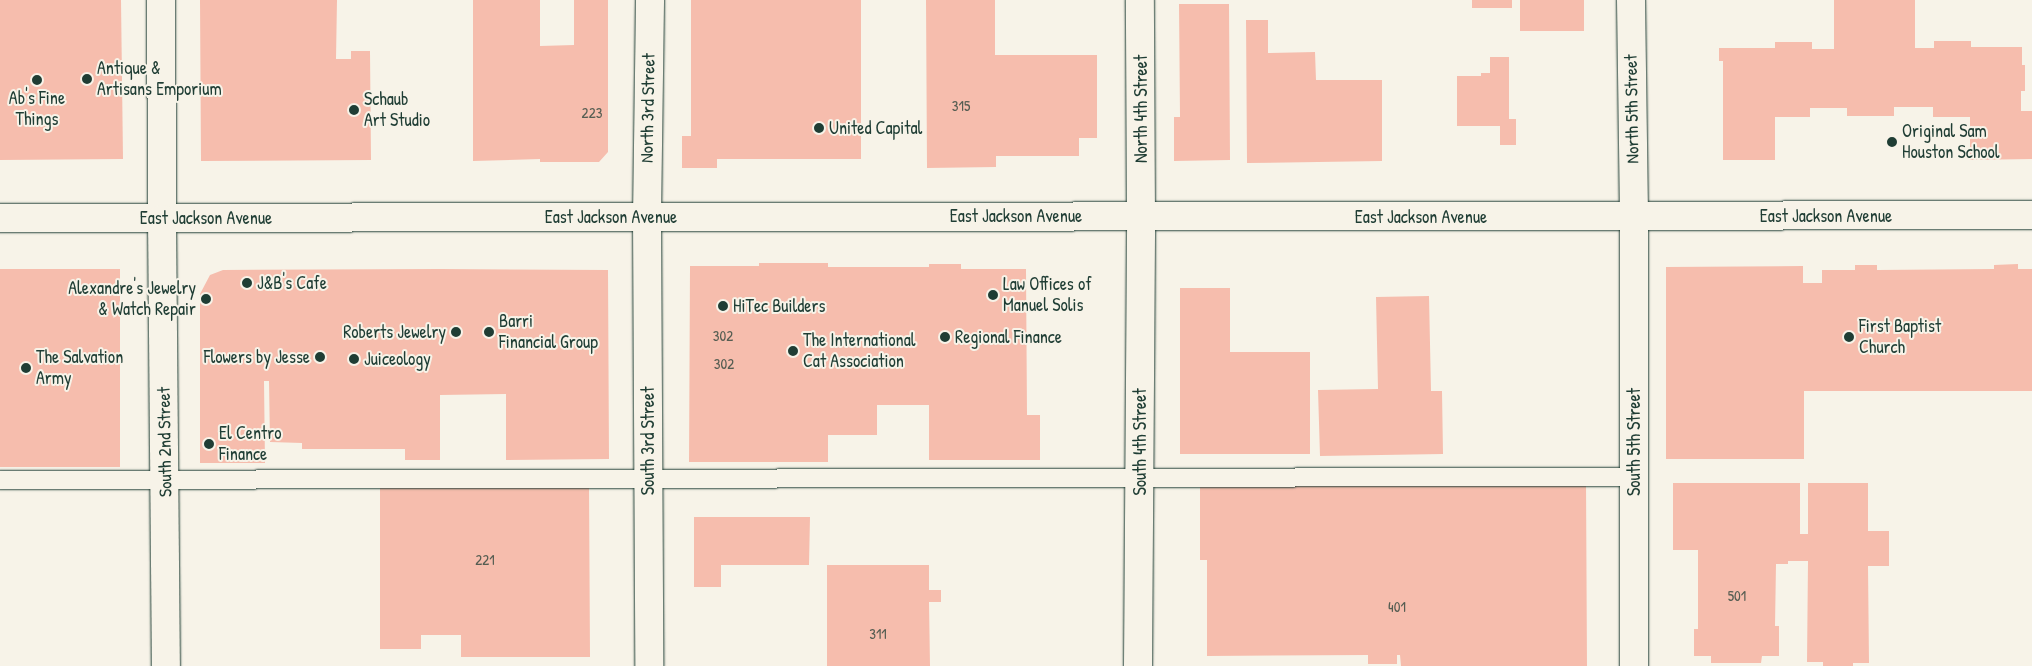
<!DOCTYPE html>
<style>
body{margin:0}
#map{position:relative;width:2032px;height:666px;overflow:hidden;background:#f7f3e8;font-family:"Patrick Hand",sans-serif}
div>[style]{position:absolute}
.building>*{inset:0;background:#f6bdad}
.roads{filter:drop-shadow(0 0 1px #1f3d34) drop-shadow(0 0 1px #1f3d34)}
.lane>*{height:18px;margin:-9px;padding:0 9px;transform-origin:9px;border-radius:9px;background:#f7f3e8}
.street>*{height:28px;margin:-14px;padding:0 14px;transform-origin:14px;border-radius:14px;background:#f7f3e8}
.secondary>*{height:28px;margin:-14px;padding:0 14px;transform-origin:14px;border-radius:14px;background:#f7f3e8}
.dots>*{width:14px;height:14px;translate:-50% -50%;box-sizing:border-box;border:2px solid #f7f3e8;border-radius:50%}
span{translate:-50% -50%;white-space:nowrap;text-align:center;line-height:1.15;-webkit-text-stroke:4px #f7f3e8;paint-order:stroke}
.number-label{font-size:15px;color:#555d52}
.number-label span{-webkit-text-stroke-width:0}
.poi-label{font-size:18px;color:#1f3d34}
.left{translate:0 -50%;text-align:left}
.right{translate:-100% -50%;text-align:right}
.street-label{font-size:18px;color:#1f3d34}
</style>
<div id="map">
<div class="building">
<i style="clip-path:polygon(0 0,121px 0,123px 159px,0 160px)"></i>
<i style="clip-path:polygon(200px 0,337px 0,336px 59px,351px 59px,351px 51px,370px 51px,371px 160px,201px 161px)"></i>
<i style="clip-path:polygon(473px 0,540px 0,540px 46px,574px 45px,574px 0,608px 0,608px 152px,599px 162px,540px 162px,540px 159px,473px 161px)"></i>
<i style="clip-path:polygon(691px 0,861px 0,861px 159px,717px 159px,717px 168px,682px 168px,682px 136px,691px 136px)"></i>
<i style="clip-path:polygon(926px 0,995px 0,995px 55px,1097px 55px,1097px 138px,1079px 138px,1079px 156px,996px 156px,996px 167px,927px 168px)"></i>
<i style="clip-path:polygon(1472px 0,1512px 0,1512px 8px,1472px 8px)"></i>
<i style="clip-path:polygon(1520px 0,1584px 0,1584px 31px,1520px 31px)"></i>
<i style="clip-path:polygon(1834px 0,1915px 0,1915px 48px,1934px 48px,1934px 41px,1971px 41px,1971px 47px,2022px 47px,2022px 65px,2025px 65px,2025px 91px,2021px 91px,2021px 111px,2032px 111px,2032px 159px,1970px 160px,1970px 117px,1933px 117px,1933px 107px,1894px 107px,1894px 116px,1847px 116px,1847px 108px,1810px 108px,1810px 117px,1775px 117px,1775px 160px,1723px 160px,1723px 61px,1719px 61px,1719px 48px,1775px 48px,1775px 42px,1812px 42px,1812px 49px,1834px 49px)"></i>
<i style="clip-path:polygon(1179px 4px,1229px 4px,1230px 160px,1174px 161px,1174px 117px,1180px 117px)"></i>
<i style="clip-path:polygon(1246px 20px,1268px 20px,1268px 53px,1315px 52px,1316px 80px,1382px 80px,1382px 161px,1247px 163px)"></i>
<i style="clip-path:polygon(1490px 57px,1509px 57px,1509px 119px,1516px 119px,1516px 145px,1500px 145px,1500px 126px,1457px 126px,1457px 76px,1481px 76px,1481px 73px,1490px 73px)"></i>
<i style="clip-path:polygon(759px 263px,828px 263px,828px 267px,929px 267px,929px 264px,961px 264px,961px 269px,1026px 269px,1027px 415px,1040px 415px,1040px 460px,929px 460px,929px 405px,877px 405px,877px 435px,828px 435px,828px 462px,689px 462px,690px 266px,759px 266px)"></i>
<i style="clip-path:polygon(2018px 264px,2018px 269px,2032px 269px,2032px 391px,1804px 391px,1804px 459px,1666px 459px,1666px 267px,1803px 266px,1803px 283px,1822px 283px,1822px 270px,1855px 270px,1855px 265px,1877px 265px,1877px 270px,1994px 269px,1994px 265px)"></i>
<i style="clip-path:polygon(0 269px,120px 269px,120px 467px,0 467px)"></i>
<i style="clip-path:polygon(440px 269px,608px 270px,609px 459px,506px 460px,506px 394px,440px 395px,440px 460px,405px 460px,405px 449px,302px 449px,302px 443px,270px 442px,269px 381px,264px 381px,265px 463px,200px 463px,200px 294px,210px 275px,223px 270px)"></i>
<i style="clip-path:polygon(1180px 288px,1230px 288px,1230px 352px,1310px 352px,1310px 454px,1180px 454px)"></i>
<i style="clip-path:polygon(1429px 296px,1431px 391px,1442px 391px,1443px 454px,1320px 456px,1318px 390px,1378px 389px,1376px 297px)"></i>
<i style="clip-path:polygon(1586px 481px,1587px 666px,1401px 666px,1400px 655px,1397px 655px,1397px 664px,1368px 664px,1368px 655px,1207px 656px,1207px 560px,1200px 560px,1200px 485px)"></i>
<i style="clip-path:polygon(589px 483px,590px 657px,461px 657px,461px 635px,421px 635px,421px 649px,380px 649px,380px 484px)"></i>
<i style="clip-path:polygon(1673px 483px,1800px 483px,1800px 534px,1808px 534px,1808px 483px,1868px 483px,1868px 531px,1889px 531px,1889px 566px,1868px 566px,1869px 663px,1853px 663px,1853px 666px,1823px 666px,1823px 662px,1807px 662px,1808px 561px,1788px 561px,1788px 564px,1776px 564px,1775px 626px,1779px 626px,1779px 656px,1762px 656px,1761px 663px,1711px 663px,1711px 656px,1694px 656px,1694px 629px,1698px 629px,1698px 550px,1673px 550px)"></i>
<i style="clip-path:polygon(694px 517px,810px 517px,809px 565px,721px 565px,721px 587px,694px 587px)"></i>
<i style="clip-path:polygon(827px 565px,929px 565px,929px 590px,941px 590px,941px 602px,929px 602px,930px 666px,827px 666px)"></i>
</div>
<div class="roads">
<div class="lane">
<i style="left:0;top:480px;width:1634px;rotate:-0.11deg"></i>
</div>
<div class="street">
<i style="left:161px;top:0;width:219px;rotate:89.7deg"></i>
<i style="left:1631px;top:0;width:217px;rotate:89.2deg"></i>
<i style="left:1634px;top:217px;width:449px;rotate:90deg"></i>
<i style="left:647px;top:217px;width:217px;rotate:-89.2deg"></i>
<i style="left:1138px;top:666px;width:449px;rotate:-89.6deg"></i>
<i style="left:1141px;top:217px;width:217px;rotate:-90.3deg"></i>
</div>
<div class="secondary">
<i style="left:647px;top:217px;width:449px;rotate:89.7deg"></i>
<i style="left:0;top:218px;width:2032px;rotate:-0.08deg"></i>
<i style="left:162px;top:219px;width:447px;rotate:89.5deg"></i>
</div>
</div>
<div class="dots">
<i style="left:87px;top:79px;background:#1f3d34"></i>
<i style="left:37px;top:80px;background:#1f3d34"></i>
<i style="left:354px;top:110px;background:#1f3d34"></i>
<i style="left:819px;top:128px;background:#1f3d34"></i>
<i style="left:1892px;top:142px;background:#1f3d34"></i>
<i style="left:247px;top:283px;background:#1f3d34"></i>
<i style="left:993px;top:295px;background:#1f3d34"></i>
<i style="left:206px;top:299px;background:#1f3d34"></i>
<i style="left:723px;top:306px;background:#1f3d34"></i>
<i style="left:456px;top:332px;background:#1f3d34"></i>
<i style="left:489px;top:332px;background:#1f3d34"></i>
<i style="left:945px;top:337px;background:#1f3d34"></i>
<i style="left:1849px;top:337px;background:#1f3d34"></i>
<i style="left:793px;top:351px;background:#1f3d34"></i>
<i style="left:320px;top:357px;background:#1f3d34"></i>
<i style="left:354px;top:359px;background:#1f3d34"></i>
<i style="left:26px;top:368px;background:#1f3d34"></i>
<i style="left:209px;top:444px;background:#1f3d34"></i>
</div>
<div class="number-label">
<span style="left:961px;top:106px">315</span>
<span style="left:592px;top:113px">223</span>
<span style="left:723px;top:336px">302</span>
<span style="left:724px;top:364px">302</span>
<span style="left:485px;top:560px">221</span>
<span style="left:1737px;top:596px">501</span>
<span style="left:1397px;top:607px">401</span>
<span style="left:878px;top:634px">311</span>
</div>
<div class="poi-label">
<span class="left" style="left:97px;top:79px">Antique &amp;<br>Artisans Emporium</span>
<span style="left:37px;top:109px">Ab's Fine<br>Things</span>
<span class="left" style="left:364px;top:110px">Schaub<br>Art Studio</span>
<span class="left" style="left:829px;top:128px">United Capital</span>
<span class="left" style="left:1902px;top:142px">Original Sam<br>Houston School</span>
<span class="left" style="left:257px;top:283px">J&amp;B's Cafe</span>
<span class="left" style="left:1003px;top:295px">Law Offices of<br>Manuel Solis</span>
<span class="right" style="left:196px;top:299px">Alexandre's Jewelry<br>&amp; Watch Repair</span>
<span class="left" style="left:733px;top:306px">HiTec Builders</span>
<span class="left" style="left:499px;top:332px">Barri<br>Financial Group</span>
<span class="left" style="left:1859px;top:337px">First Baptist<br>Church</span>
<span class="right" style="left:446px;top:332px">Roberts Jewelry</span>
<span class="left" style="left:955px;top:337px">Regional Finance</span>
<span class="left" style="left:803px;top:351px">The International<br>Cat Association</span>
<span class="right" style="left:310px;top:357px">Flowers by Jesse</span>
<span class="left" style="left:36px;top:368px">The Salvation<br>Army</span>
<span class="left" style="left:364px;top:359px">Juiceology</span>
<span class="left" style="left:219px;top:444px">El Centro<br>Finance</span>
</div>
<div class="street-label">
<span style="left:648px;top:108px;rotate:-89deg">North 3rd Street</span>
<span style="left:1141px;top:109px;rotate:-90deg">North 4th Street</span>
<span style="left:1632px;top:109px;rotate:-91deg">North 5th Street</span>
<span style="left:1016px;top:216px">East Jackson Avenue</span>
<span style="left:1826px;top:216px">East Jackson Avenue</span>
<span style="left:611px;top:217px">East Jackson Avenue</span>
<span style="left:1421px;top:217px">East Jackson Avenue</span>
<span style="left:206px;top:218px">East Jackson Avenue</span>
<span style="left:648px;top:441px;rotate:-90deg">South 3rd Street</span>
<span style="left:165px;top:442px;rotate:-91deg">South 2nd Street</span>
<span style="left:1140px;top:442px;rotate:-90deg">South 4th Street</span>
<span style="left:1634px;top:442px;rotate:-90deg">South 5th Street</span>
</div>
</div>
